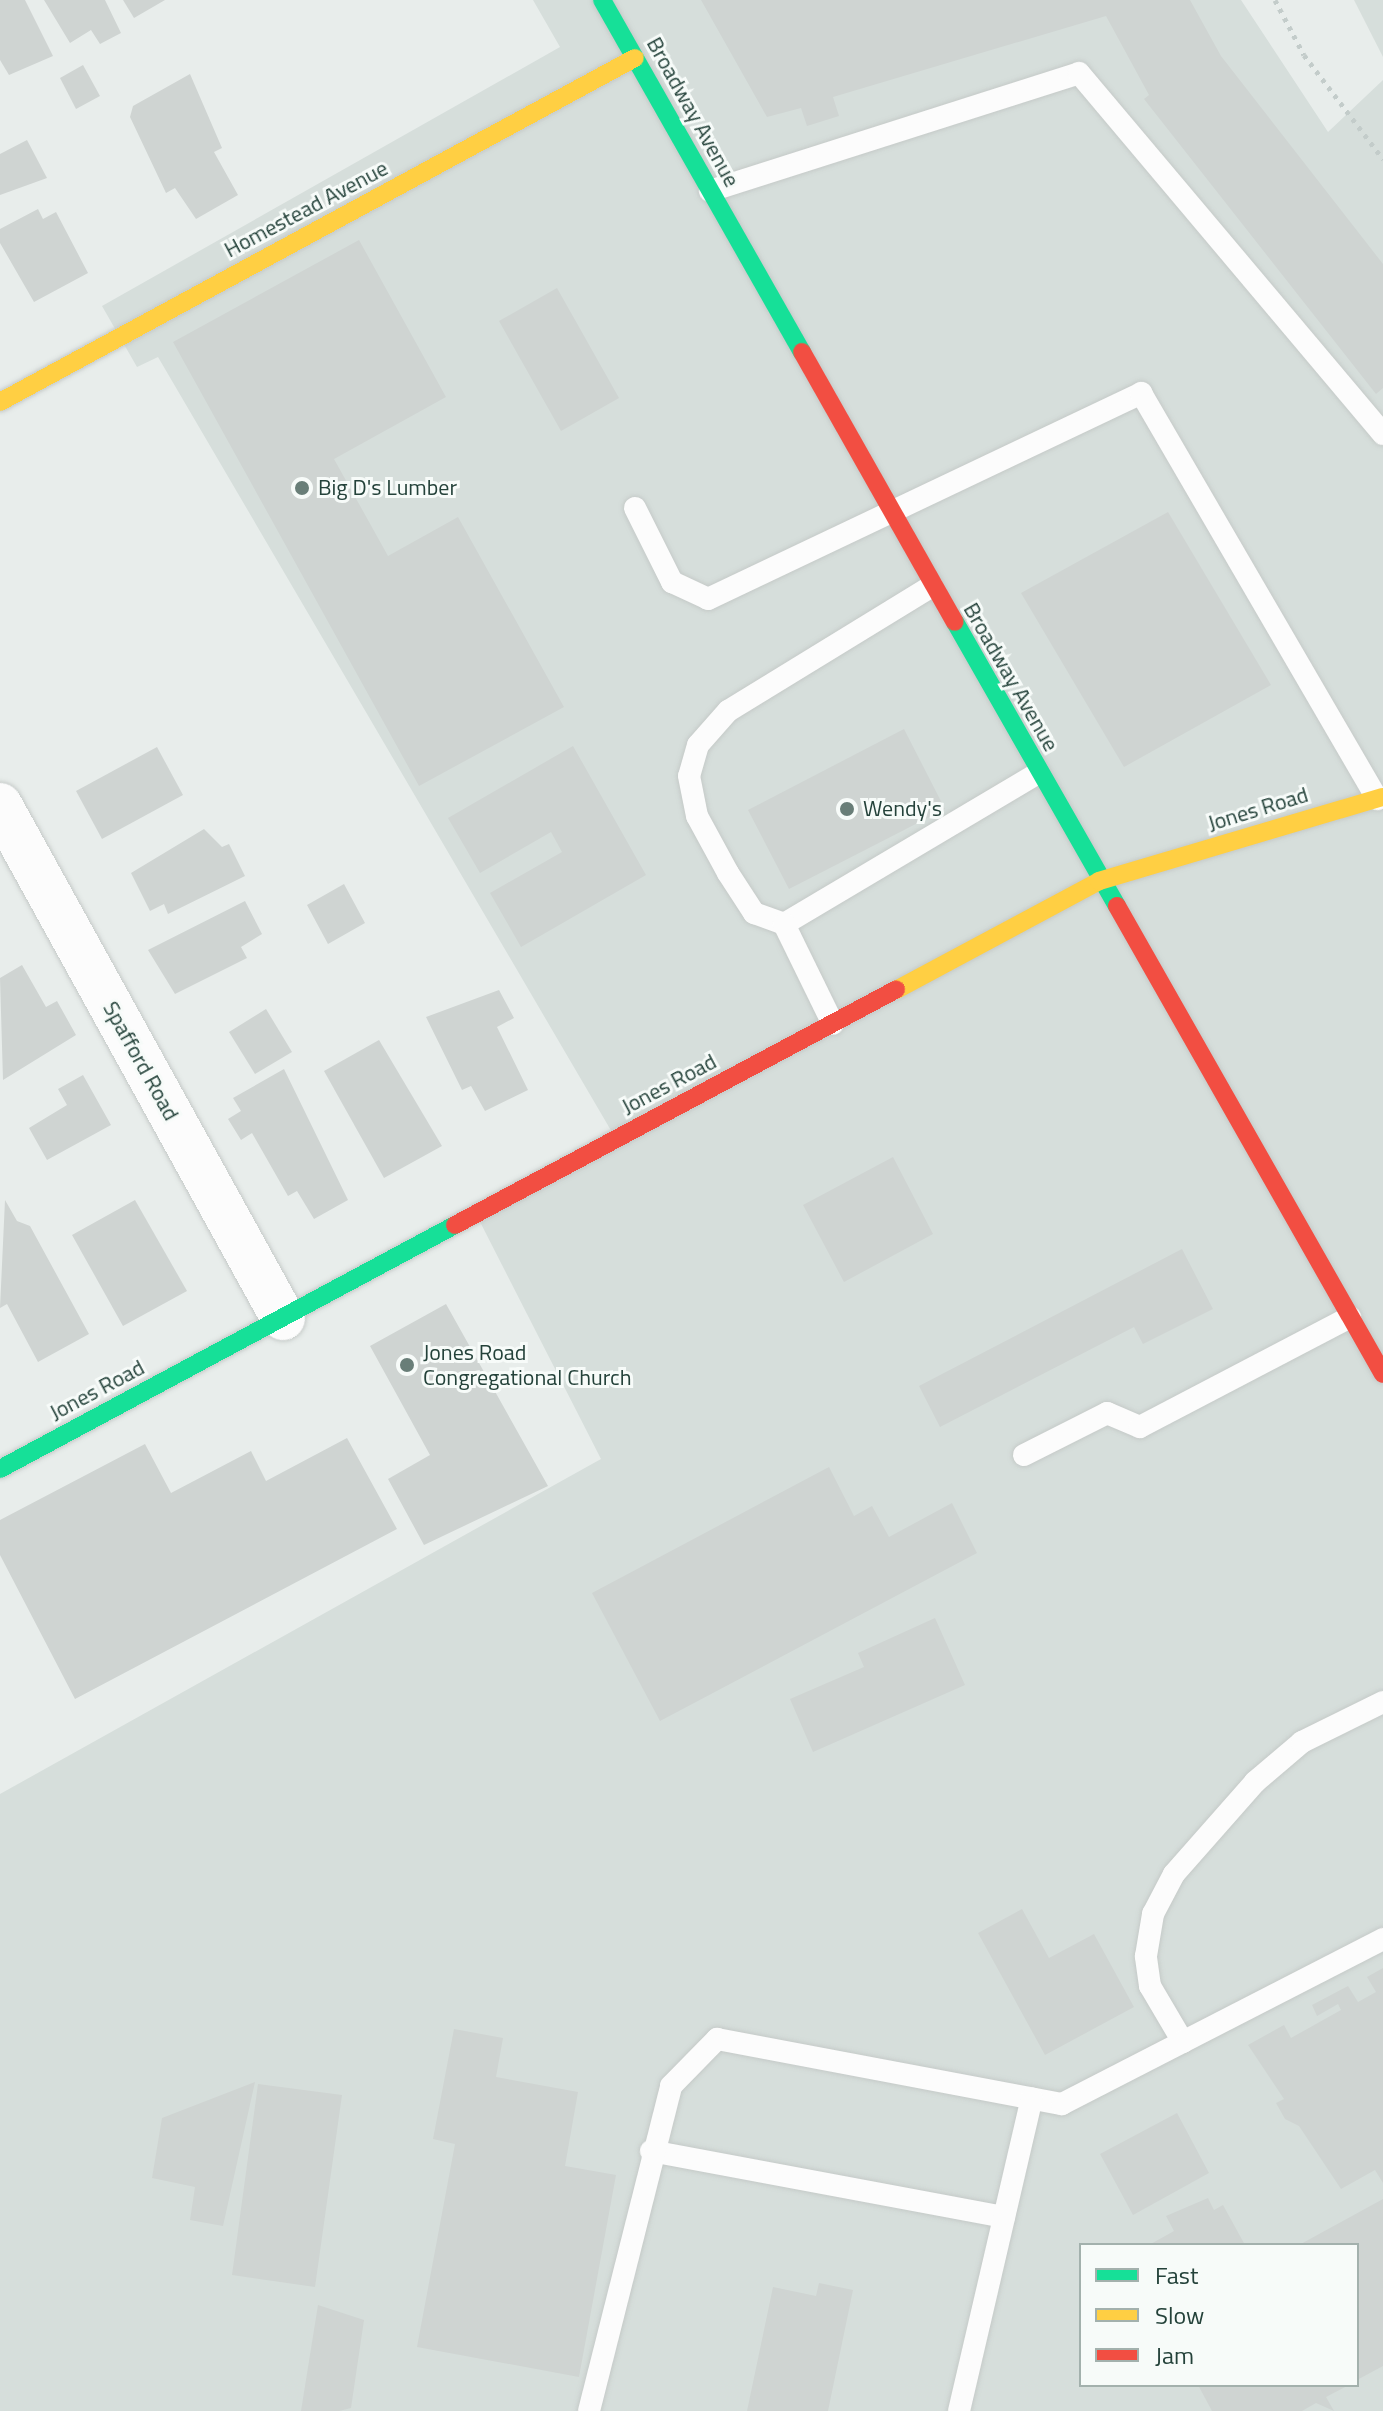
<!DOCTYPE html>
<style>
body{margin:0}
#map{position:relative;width:1383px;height:2411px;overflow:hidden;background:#e8edeb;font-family:"Titillium Web",sans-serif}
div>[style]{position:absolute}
.built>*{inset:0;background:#d6dedb}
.building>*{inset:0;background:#cfd4d2}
.path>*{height:5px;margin-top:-2.5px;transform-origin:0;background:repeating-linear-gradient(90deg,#c3ccca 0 4px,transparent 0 10px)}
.roads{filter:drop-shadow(0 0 2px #c5cac8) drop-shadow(0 0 2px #c5cac8)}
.lane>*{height:22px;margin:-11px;padding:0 11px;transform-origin:11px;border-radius:11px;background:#fcfcfc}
.street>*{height:44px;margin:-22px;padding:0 22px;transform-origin:22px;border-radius:22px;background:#fcfcfc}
.fast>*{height:18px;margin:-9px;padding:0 9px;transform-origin:9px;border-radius:9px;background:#16e098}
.slow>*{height:18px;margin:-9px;padding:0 9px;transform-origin:9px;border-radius:9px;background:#ffcf43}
.jam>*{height:18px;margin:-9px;padding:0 9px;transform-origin:9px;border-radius:9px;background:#f24e42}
.dots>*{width:22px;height:22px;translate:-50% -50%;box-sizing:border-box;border:4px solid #f7fbf9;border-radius:50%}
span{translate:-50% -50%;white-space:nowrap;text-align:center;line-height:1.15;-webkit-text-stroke:6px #f7fbf9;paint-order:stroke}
.street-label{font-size:22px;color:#24423a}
.poi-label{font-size:22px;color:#24423a}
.left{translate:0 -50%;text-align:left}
.legend{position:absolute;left:1079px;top:2243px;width:280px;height:144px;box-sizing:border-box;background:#f7fbf9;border:2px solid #a3b1ad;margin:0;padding:10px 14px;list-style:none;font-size:24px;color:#24423a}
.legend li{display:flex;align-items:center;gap:16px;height:40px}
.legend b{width:40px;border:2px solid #a3b1ad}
</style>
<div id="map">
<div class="built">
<i style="clip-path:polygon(evenodd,533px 0,1241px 0,1328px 132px,1383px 80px,1383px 2411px,0 2411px,0 1794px,601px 1459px,476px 1214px,616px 1139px,158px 357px,137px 367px,102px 306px,560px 47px,533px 0,1081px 2245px,1357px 2245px,1357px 2385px,1081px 2385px,1081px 2245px)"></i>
<i style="clip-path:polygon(1354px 0,1383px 0,1383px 57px)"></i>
</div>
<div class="building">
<i style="clip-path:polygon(0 0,25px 0,53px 56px,9px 75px,0 60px)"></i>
<i style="clip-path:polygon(44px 0,105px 0,121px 33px,100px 44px,91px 30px,70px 43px)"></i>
<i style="clip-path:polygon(123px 0,165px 0,134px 18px)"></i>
<i style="clip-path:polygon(701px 0,1190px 0,1221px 56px,1383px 264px,1383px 388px,1376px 394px,1144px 99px,1149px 95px,1106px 16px,833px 97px,839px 116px,807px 126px,801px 108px,767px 117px)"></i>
<i style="clip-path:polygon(83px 65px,100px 96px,76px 109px,60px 78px)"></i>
<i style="clip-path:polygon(190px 74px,222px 148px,214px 152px,238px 195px,196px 219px,175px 188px,166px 193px,130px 117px,133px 106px)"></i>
<i style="clip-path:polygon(27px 140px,47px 178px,0 195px,0 154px)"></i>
<i style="clip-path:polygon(38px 209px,43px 219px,56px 212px,88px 273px,34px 302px,0 243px,0 229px)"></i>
<i style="clip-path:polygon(359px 240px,446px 397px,334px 459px,388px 556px,458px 517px,564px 707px,419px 786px,173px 342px)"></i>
<i style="clip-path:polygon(557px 288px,619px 398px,561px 431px,499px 321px)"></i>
<i style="clip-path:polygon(1168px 512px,1271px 685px,1124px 767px,1021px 593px)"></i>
<i style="clip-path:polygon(904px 729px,945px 809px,789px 889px,748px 810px)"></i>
<i style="clip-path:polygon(573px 746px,646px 875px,521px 947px,490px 893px,562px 852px,551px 832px,480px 873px,448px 818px)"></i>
<i style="clip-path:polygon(157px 747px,183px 795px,102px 839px,76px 791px)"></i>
<i style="clip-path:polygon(204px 829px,222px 847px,229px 844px,245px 876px,168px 914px,164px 904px,150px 911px,131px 873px)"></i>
<i style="clip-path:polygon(344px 884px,365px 923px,328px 944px,307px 905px)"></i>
<i style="clip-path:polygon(245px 901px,262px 934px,241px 947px,247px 958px,175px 994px,148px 950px)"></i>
<i style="clip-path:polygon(22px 965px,46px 1007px,57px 1001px,76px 1035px,3px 1080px,0 978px)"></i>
<i style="clip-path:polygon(499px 990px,514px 1018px,497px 1027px,528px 1090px,485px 1111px,471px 1086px,462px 1090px,426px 1017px)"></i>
<i style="clip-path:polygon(266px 1009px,292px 1052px,255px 1074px,229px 1032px)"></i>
<i style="clip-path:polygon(379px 1040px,442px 1146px,384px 1178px,324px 1071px)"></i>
<i style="clip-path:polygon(284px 1069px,348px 1200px,314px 1219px,297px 1191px,288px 1196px,252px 1133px,241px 1140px,228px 1119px,241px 1111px,233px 1098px)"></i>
<i style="clip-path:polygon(83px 1075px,111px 1125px,47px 1160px,29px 1128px,67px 1105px,58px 1089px)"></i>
<i style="clip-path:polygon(893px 1157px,933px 1234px,844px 1282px,803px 1205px)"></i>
<i style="clip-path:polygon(5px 1200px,17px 1221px,30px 1226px,89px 1334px,38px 1362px,7px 1304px,0 1308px)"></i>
<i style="clip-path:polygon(135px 1200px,187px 1291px,123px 1326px,72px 1235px)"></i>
<i style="clip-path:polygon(1182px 1249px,1213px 1309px,1143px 1344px,1134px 1327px,940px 1427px,919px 1386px)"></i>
<i style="clip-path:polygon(446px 1304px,548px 1486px,424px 1545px,388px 1479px,430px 1455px,370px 1346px)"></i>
<i style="clip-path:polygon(347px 1438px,397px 1529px,75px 1699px,0 1555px,0 1520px,145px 1444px,171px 1493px,251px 1451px,266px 1481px)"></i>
<i style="clip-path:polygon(829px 1467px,854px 1516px,872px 1506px,889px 1537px,952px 1503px,977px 1553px,660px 1721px,592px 1593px)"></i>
<i style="clip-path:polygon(935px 1618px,965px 1685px,813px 1752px,790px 1699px,864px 1667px,858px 1653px)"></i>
<i style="clip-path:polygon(1022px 1909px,1049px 1958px,1094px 1934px,1134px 2007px,1045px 2055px,978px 1933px)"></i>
<i style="clip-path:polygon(1383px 1968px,1383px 2183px,1375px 2170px,1341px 2189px,1299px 2126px,1285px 2119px,1276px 2103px,1284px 2099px,1248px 2045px,1284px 2025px,1291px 2038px,1341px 2010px,1338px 2004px,1317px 2016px,1312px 2005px,1348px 1986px,1358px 2002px,1376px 1992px,1367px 1977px)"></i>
<i style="clip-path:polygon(454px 2029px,503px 2038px,496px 2077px,578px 2092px,565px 2166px,616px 2175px,579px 2377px,417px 2347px,455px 2144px,433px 2139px)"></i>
<i style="clip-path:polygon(255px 2082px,223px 2226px,190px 2220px,195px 2187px,152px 2178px,162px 2118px)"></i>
<i style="clip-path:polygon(258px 2084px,342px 2095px,315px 2287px,232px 2275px)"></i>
<i style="clip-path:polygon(1177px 2113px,1209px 2173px,1133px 2215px,1100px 2154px)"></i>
<i style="clip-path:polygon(1208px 2198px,1214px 2210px,1223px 2205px,1245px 2245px,1149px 2245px,1174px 2231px,1166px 2216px)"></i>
<i style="clip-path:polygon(1383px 2199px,1383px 2366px,1357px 2380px,1357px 2245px,1299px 2245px)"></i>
<i style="clip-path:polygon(819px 2283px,853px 2290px,828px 2411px,747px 2411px,773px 2287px,816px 2296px)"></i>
<i style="clip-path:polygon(318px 2305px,364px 2320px,351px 2408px,339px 2411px,301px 2411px)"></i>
<i style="clip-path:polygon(1198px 2385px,1349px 2385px,1326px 2397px,1334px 2411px,1316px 2403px,1302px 2411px,1212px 2411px)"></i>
</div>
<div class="path">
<i style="left:1275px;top:0;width:62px;rotate:62.2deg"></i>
<i style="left:1304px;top:55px;width:131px;rotate:52.8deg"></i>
</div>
<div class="roads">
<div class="lane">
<i style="left:710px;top:191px;width:387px;rotate:-17.7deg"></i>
<i style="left:1079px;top:73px;width:472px;rotate:49.9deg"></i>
<i style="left:635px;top:508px;width:83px;rotate:63.4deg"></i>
<i style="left:672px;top:582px;width:40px;rotate:25deg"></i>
<i style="left:708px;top:599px;width:480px;rotate:-25.4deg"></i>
<i style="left:1141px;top:393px;width:470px;rotate:59.8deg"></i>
<i style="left:932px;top:586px;width:239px;rotate:148.5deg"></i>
<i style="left:728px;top:711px;width:45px;rotate:131.4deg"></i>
<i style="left:698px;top:745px;width:32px;rotate:106deg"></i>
<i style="left:689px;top:776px;width:41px;rotate:78.7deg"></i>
<i style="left:697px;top:816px;width:65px;rotate:61.5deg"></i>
<i style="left:728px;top:873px;width:48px;rotate:57deg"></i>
<i style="left:754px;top:913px;width:32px;rotate:20deg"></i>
<i style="left:784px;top:924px;width:295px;rotate:-30.7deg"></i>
<i style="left:784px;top:924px;width:111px;rotate:63.9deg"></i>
<i style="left:1024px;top:1455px;width:93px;rotate:-26.8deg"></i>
<i style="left:1107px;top:1413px;width:36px;rotate:23deg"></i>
<i style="left:1140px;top:1427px;width:237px;rotate:-27.6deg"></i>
<i style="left:1183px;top:2042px;width:65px;rotate:-120.5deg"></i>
<i style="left:1150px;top:1986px;width:30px;rotate:-98deg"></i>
<i style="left:1146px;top:1956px;width:43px;rotate:-80.5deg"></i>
<i style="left:1153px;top:1914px;width:45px;rotate:-62.3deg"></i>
<i style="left:1174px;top:1874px;width:123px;rotate:-48.6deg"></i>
<i style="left:1255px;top:1782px;width:62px;rotate:-40.4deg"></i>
<i style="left:1302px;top:1742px;width:90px;rotate:-26.3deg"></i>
<i style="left:651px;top:2151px;width:359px;rotate:10.6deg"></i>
<i style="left:589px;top:2411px;width:335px;rotate:-75.8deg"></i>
<i style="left:671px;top:2086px;width:66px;rotate:-45.6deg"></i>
<i style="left:717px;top:2039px;width:351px;rotate:10.7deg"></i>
<i style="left:1062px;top:2104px;width:361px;rotate:-27.2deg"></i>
<i style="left:959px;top:2411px;width:321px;rotate:-76.9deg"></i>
</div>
<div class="street">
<i style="left:0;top:805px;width:586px;rotate:61.12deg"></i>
</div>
<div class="fast">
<i style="left:602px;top:0;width:405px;rotate:60.4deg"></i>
<i style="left:955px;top:622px;width:327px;rotate:60.3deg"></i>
<i style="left:0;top:1469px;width:516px;rotate:-28.2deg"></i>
</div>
<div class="slow">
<i style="left:0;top:402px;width:722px;rotate:-28.45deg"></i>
<i style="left:896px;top:990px;width:230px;rotate:-28.2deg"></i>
<i style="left:1099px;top:881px;width:296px;rotate:-16.5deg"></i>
</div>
<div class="jam">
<i style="left:802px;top:352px;width:310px;rotate:60.5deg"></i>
<i style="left:1117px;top:906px;width:538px;rotate:60.39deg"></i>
<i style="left:455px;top:1225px;width:500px;rotate:-28.1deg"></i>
</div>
</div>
<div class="dots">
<i style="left:302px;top:488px;background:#697e78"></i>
<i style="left:847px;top:809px;background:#697e78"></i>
<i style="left:407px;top:1365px;background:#697e78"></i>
</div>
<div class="street-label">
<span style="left:693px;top:112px;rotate:61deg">Broadway Avenue</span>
<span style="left:306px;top:209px;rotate:-28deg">Homestead Avenue</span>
<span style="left:1011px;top:677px;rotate:60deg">Broadway Avenue</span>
<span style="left:1258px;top:809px;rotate:-17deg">Jones Road</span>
<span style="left:141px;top:1061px;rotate:61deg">Spafford Road</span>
<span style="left:669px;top:1084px;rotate:-28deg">Jones Road</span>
<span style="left:97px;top:1390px;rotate:-28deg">Jones Road</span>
</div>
<div class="poi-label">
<span class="left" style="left:318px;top:488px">Big D's Lumber</span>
<span class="left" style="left:863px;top:809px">Wendy's</span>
<span class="left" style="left:423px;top:1365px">Jones Road<br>Congregational Church</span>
</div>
<ul class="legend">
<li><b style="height:10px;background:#16e098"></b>Fast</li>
<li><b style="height:10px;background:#ffcf43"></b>Slow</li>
<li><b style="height:10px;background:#f24e42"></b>Jam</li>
</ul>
</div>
